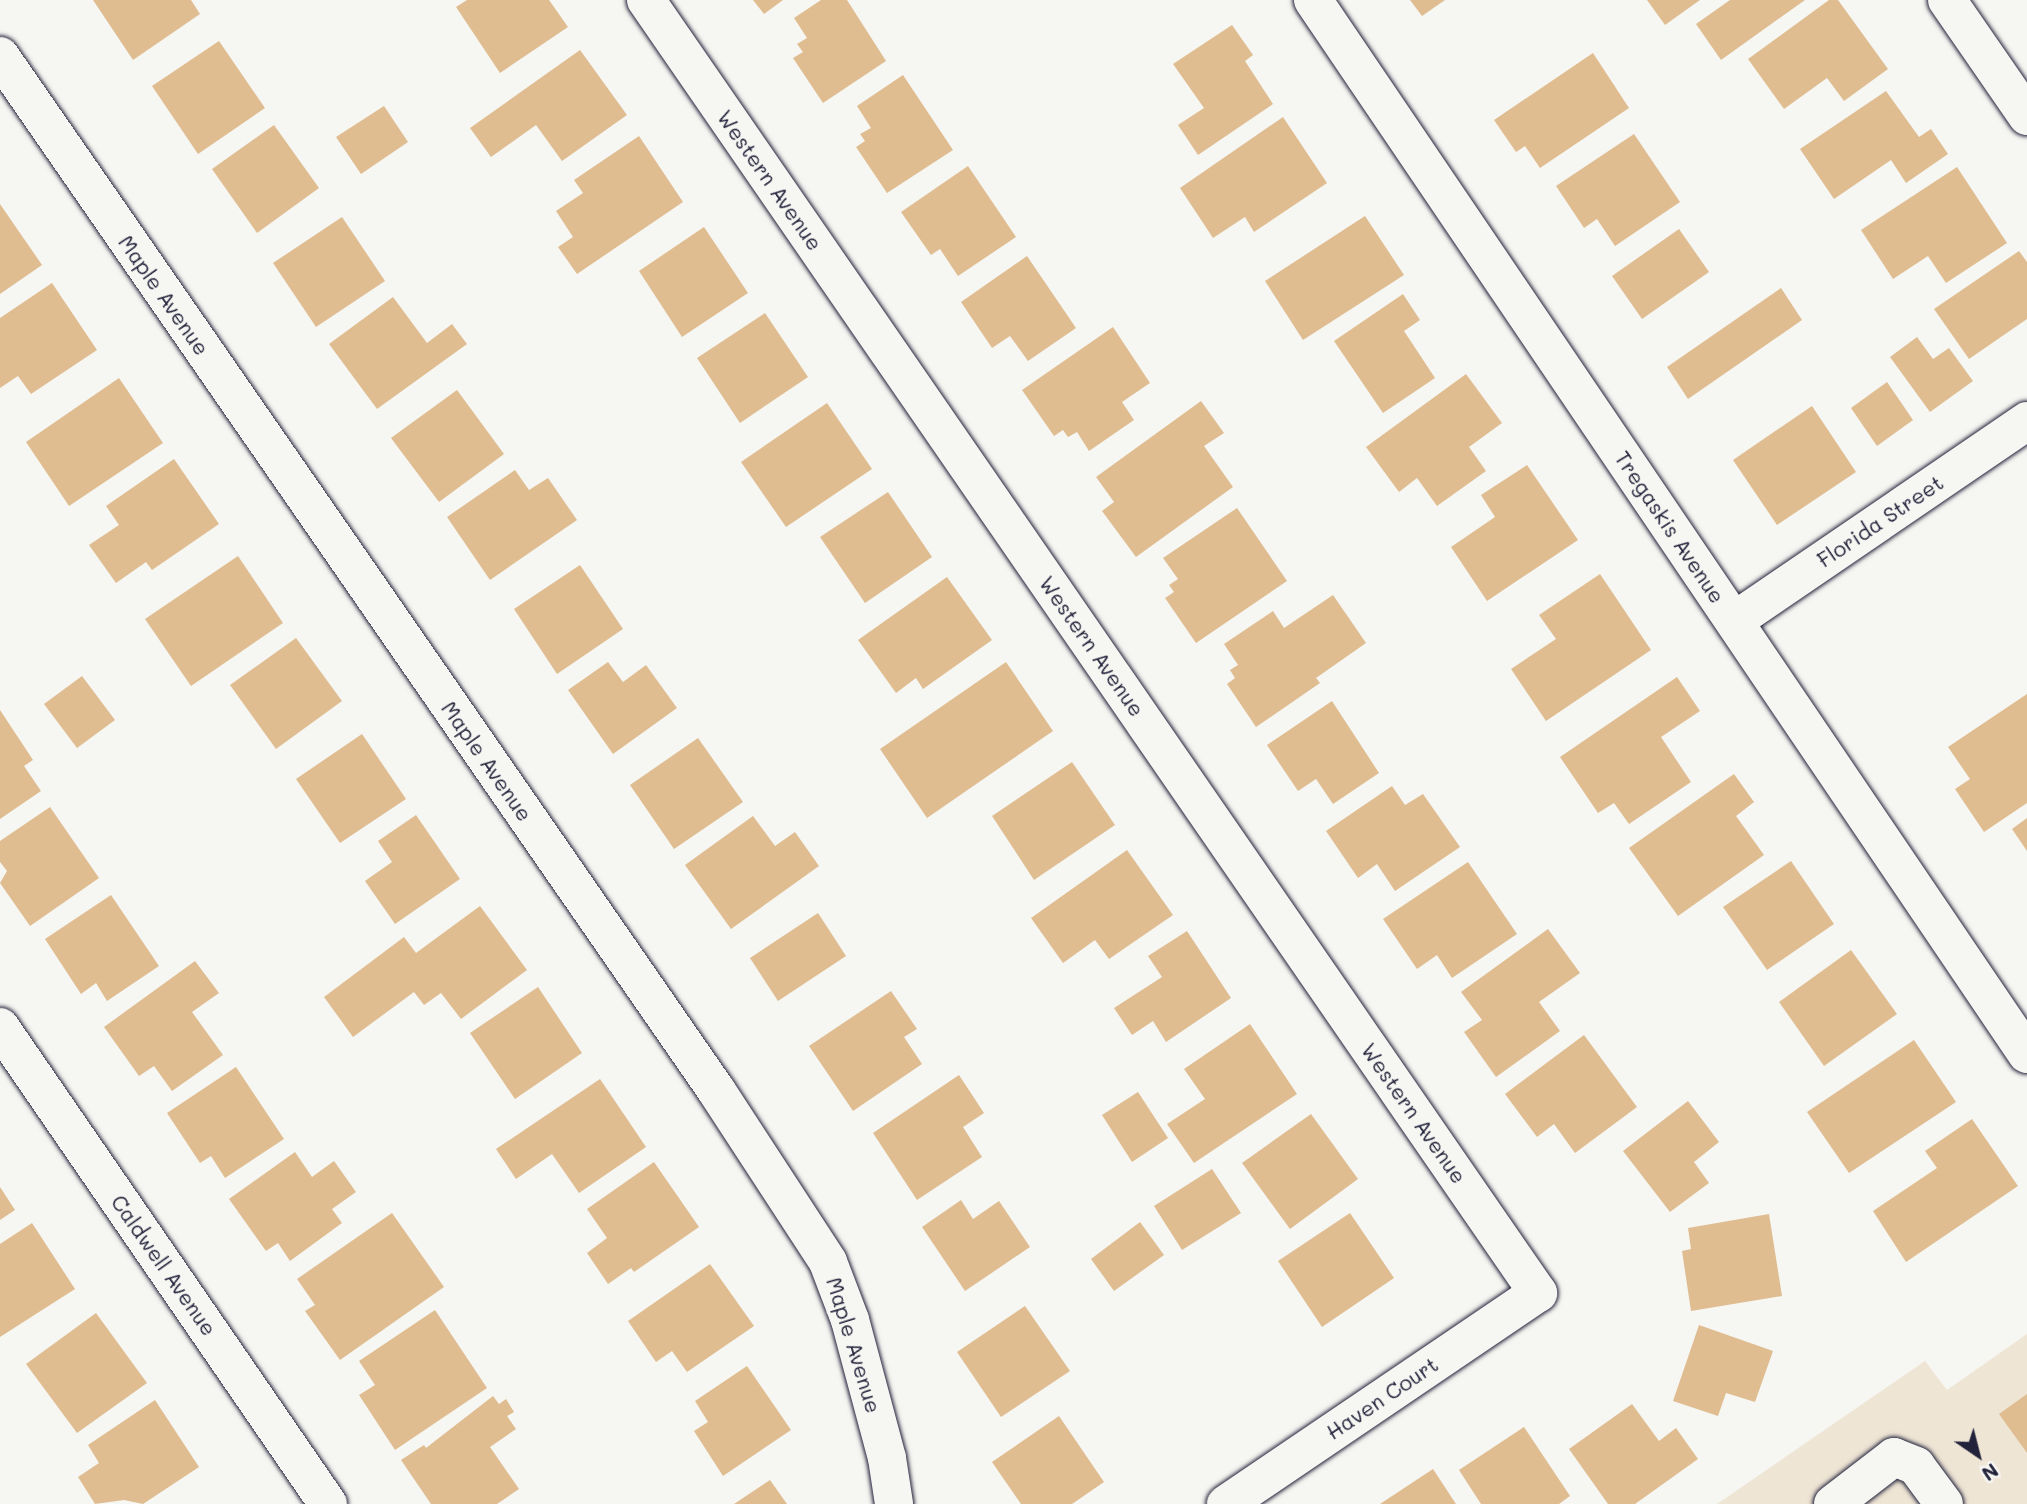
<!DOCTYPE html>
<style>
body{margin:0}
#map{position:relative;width:2027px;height:1504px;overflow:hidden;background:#f6f6f2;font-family:Mali,sans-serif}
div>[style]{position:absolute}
.built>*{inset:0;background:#efe5d5}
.building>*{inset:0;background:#dfbd91}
.roads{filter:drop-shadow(0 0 2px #22223b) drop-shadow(0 0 2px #22223b)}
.minor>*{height:38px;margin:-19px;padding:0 19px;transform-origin:19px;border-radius:19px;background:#f6f6f2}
span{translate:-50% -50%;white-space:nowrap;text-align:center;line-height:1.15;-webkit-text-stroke:7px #f6f6f2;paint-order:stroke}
.street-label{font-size:21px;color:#22223b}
.north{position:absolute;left:1943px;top:1420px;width:70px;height:70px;-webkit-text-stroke:5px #f6f6f2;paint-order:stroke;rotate:145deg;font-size:19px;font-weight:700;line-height:28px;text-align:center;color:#22223b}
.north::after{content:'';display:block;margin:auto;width:24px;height:32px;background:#22223b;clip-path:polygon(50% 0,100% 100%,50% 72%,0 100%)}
</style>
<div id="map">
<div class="built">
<i style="clip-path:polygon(2027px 1334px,2027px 1504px,1717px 1504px,1925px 1361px,1947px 1390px)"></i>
</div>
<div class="building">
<i style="clip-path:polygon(93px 0,191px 0,200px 14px,133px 60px)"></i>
<i style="clip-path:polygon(467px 0,549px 0,568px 27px,500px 73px,456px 7px)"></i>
<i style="clip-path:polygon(753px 0,783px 0,764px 14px)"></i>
<i style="clip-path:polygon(821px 0,847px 0,886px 61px,823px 103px,793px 58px,803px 52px,797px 44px,807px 38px,794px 18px)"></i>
<i style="clip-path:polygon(1410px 0,1445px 0,1422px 16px)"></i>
<i style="clip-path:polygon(1647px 0,1700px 0,1665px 25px)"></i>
<i style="clip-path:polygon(1730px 0,1805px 0,1721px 60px,1696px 24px)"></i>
<i style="clip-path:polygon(1829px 0,1838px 0,1888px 69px,1844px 101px,1827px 78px,1784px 109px,1748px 59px)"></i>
<i style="clip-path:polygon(1232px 25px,1253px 55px,1245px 61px,1273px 104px,1198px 155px,1178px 125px,1204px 108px,1173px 64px)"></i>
<i style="clip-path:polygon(219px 41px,265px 108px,198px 154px,152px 86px)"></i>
<i style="clip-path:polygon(580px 50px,627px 115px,562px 161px,536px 125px,491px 157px,470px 128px)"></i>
<i style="clip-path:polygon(1593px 53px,1629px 108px,1540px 168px,1525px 146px,1516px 152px,1494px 120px)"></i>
<i style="clip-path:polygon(903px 75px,953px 150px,887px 193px,856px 147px,865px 141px,860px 134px,871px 128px,857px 106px)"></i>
<i style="clip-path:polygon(1886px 91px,1919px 137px,1931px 129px,1948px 154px,1906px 183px,1891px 160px,1834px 199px,1800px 149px)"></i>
<i style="clip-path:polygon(384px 106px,408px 142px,361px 174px,336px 137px)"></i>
<i style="clip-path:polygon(1283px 117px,1327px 183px,1254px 232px,1245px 217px,1213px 238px,1180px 188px)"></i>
<i style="clip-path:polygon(274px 125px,319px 188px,257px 233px,212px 169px)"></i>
<i style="clip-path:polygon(1634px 134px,1680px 202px,1615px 246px,1597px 219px,1584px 228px,1556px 186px)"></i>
<i style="clip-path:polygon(639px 136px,683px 202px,577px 274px,558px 247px,573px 237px,556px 211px,583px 193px,574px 180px)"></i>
<i style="clip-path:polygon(968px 166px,1016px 237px,958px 276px,940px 249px,931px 255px,901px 212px)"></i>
<i style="clip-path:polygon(1957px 167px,2007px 243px,1946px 283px,1928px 256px,1893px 279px,1861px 230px)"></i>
<i style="clip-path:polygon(0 204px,42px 265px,0 294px)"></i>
<i style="clip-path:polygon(1365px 216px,1404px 275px,1303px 340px,1265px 281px)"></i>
<i style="clip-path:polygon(342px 217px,385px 281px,316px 327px,273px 263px)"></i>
<i style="clip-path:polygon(704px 227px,748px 293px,682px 337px,639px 271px)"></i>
<i style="clip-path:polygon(1679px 229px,1709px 272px,1642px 319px,1612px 276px)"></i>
<i style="clip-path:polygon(2019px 251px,2027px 262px,2027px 319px,1969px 359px,1934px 309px)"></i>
<i style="clip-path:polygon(1027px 256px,1076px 328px,1028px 361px,1010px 336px,992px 348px,961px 302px)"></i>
<i style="clip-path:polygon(52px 283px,97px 350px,31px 394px,18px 376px,0 388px,0 318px)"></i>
<i style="clip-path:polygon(1781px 288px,1802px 320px,1688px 399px,1667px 367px)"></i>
<i style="clip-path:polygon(1403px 294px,1420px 320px,1404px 331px,1435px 378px,1383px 413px,1334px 341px)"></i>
<i style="clip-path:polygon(393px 297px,427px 343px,452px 324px,467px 344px,377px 409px,329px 344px)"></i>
<i style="clip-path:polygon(765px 313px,808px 377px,740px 423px,697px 358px)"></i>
<i style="clip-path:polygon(1113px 327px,1150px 383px,1122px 402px,1134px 420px,1089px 451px,1077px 432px,1068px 437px,1063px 430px,1054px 436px,1022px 390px)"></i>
<i style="clip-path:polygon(1917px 337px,1933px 359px,1949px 348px,1973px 381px,1930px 412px,1890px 357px)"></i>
<i style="clip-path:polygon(1466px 374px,1502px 423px,1469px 447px,1486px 471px,1437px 506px,1417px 478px,1399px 492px,1366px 447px)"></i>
<i style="clip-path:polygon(119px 378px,163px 443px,69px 506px,26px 442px)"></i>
<i style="clip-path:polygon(1887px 382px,1913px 420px,1877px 446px,1851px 408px)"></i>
<i style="clip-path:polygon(457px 390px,504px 454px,439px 502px,391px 438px)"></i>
<i style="clip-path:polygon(1201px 401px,1224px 433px,1204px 446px,1233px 487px,1136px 557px,1102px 511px,1114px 502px,1096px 477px)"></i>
<i style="clip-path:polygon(827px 403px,872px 469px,786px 527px,741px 462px)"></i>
<i style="clip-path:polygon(1812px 406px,1856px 472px,1777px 525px,1733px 460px)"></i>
<i style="clip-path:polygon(174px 459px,219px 524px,152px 570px,146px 562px,116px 583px,89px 545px,119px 525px,106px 506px)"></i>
<i style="clip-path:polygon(1527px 465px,1578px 540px,1487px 601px,1451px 547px,1495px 517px,1481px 495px)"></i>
<i style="clip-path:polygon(515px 470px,529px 490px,548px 478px,577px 520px,490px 580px,447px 517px)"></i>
<i style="clip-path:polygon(888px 492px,932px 557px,865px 603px,820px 537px)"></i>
<i style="clip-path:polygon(1237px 508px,1287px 581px,1196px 643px,1165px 598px,1174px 592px,1169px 585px,1178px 579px,1163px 558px)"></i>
<i style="clip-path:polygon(238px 556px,283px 623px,191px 686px,145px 619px)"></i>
<i style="clip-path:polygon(580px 565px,623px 629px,557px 674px,514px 609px)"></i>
<i style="clip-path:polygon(1600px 574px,1651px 650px,1546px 721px,1511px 669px,1556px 639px,1539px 615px)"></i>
<i style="clip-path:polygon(947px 577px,992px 640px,923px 689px,916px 678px,896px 693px,858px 640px)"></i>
<i style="clip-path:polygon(1333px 595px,1366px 643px,1316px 678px,1320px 683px,1256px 727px,1227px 684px,1235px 678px,1230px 670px,1238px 665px,1224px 644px,1273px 611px,1284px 628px)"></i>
<i style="clip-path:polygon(296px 638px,342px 701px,276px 749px,230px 685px)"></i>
<i style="clip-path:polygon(608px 662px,623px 682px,646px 665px,677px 708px,613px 754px,568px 690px)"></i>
<i style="clip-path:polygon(1006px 662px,1053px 731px,927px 818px,880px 749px)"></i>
<i style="clip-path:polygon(82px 676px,115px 720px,77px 748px,44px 704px)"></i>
<i style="clip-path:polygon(1677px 677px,1700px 711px,1661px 737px,1691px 782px,1629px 824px,1614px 803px,1598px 813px,1560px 757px)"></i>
<i style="clip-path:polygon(2027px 694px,2027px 803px,1984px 832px,1955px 789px,1970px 779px,1948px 747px)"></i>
<i style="clip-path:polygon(1332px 701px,1379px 773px,1333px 804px,1316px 779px,1298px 791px,1267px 745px)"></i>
<i style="clip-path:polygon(0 710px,33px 760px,24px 766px,41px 791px,0 819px)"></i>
<i style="clip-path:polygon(362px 734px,406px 799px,340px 843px,296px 779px)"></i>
<i style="clip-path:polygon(698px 738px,743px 802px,674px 849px,630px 785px)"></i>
<i style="clip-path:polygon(1072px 762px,1115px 825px,1034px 880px,992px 816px)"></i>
<i style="clip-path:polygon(1734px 774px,1754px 802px,1736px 816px,1764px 855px,1678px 916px,1629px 848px)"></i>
<i style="clip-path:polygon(1392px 786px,1405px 805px,1423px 794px,1460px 847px,1395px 891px,1377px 864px,1358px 878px,1326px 831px)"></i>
<i style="clip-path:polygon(50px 807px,99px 878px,30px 926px,0 883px,7px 871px,0 862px,0 841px)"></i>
<i style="clip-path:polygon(416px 815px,460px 879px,395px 924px,365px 881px,392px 862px,378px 841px)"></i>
<i style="clip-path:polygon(753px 816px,775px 846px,795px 832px,819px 866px,731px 929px,685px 865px)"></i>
<i style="clip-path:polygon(2027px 818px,2027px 851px,2012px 829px)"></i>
<i style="clip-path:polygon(1127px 850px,1173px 915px,1109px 959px,1095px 940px,1063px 963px,1031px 918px)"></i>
<i style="clip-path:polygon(1791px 861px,1834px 924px,1767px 970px,1723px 907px)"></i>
<i style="clip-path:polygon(1468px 862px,1517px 934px,1452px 978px,1437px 955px,1417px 969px,1383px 919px)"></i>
<i style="clip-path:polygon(111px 895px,159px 966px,107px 1001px,96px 983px,81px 994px,45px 939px)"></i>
<i style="clip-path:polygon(480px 906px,527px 970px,461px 1019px,441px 993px,424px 1005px,414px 992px,353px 1037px,324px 997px,404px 937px,416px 953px)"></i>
<i style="clip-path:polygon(818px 913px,846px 956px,778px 1001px,750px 958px)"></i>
<i style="clip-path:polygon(1548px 929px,1580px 973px,1539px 1002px,1560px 1031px,1496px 1077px,1464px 1032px,1482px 1020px,1461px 992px)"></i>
<i style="clip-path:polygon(1187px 931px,1231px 998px,1166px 1042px,1153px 1021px,1132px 1035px,1114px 1008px,1162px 977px,1148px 956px)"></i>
<i style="clip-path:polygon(1851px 950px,1897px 1014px,1824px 1066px,1779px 1002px)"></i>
<i style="clip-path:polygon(195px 961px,219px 993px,192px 1012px,223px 1055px,172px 1091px,154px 1066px,139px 1076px,104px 1027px)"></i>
<i style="clip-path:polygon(538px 987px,582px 1053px,515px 1099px,470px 1033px)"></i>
<i style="clip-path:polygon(891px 991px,917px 1029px,904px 1037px,922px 1064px,853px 1111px,809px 1046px)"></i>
<i style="clip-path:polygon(1250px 1024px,1297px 1094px,1194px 1163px,1167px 1124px,1205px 1099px,1184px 1069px)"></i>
<i style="clip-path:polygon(1584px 1035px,1637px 1107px,1575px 1153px,1554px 1124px,1537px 1137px,1505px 1094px)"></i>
<i style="clip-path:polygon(1914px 1040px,1956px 1102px,1849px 1173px,1807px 1112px)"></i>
<i style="clip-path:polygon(236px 1067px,284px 1139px,225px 1178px,211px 1156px,200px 1163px,167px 1113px)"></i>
<i style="clip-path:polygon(959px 1075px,984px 1113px,963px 1127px,982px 1157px,917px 1200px,873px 1133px)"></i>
<i style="clip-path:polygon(600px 1079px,646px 1147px,579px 1193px,552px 1154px,516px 1179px,496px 1149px)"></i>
<i style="clip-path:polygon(1138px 1092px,1168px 1138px,1132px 1162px,1102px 1115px)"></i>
<i style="clip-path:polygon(1688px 1101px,1719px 1142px,1694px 1162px,1709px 1183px,1670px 1212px,1623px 1151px)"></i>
<i style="clip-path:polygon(1311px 1114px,1358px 1179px,1290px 1229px,1242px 1163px)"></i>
<i style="clip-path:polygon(1972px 1119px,2018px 1186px,1906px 1262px,1873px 1211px,1937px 1168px,1925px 1151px)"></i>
<i style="clip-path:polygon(295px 1152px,312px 1177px,334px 1161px,356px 1192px,332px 1209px,342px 1223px,290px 1261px,278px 1243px,266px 1251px,229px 1199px)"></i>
<i style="clip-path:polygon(654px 1162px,699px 1227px,634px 1272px,631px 1268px,608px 1284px,587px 1253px,607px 1238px,587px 1209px)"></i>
<i style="clip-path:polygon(1212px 1169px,1241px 1213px,1182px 1250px,1154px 1206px)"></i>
<i style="clip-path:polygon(0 1187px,15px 1210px,0 1220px)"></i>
<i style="clip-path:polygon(961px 1200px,973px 1219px,999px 1201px,1030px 1247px,965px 1291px,922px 1227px)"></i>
<i style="clip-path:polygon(392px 1213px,444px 1287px,340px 1360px,305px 1311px,315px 1305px,297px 1279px)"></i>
<i style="clip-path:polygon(1350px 1213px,1394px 1278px,1322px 1327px,1278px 1261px)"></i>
<i style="clip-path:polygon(1769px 1214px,1782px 1296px,1691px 1311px,1682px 1251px,1691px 1249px,1688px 1228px)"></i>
<i style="clip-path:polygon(1140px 1222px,1164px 1255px,1114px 1291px,1091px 1259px)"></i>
<i style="clip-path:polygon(32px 1223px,75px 1289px,0 1337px,0 1244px)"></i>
<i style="clip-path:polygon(710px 1264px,754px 1326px,687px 1372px,672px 1351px,656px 1362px,628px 1321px)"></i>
<i style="clip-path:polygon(1025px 1306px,1070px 1371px,1001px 1417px,957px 1352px)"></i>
<i style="clip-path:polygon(435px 1310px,487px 1388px,395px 1450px,359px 1395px,375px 1385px,359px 1361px)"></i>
<i style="clip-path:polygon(96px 1313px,147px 1383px,77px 1433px,26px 1364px)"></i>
<i style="clip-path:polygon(1699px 1325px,1773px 1351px,1755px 1402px,1726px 1393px,1718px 1416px,1673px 1401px)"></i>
<i style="clip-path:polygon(747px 1366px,791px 1430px,723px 1476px,694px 1431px,708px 1422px,695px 1401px)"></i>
<i style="clip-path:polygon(2027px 1394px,2027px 1453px,1999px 1414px)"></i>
<i style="clip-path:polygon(493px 1396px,499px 1404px,506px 1399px,514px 1412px,507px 1416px,516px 1429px,490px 1447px,519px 1489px,497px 1504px,431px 1504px,401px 1460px,424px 1445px,426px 1448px)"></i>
<i style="clip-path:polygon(155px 1400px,199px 1467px,143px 1504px,124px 1500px,95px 1504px,78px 1477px,99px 1463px,88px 1445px)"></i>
<i style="clip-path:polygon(1632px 1404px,1659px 1441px,1676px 1428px,1698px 1459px,1635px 1504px,1608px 1504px,1569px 1449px)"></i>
<i style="clip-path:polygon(1059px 1416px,1104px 1482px,1072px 1504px,1021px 1504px,992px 1462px)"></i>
<i style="clip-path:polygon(1524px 1427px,1570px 1496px,1559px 1504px,1481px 1504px,1459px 1470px)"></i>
<i style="clip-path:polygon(1433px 1469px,1456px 1504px,1380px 1504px)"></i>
<i style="clip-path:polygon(770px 1480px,787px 1504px,734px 1504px)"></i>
</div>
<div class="roads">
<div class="minor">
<i style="left:646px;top:0;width:1571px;rotate:55.4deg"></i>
<i style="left:1538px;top:1293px;width:377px;rotate:145.9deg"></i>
<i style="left:1313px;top:0;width:1273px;rotate:55.89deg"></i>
<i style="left:1947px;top:0;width:141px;rotate:55.4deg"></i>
<i style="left:0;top:56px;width:1258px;rotate:55.3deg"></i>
<i style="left:716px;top:1090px;width:205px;rotate:56.9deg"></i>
<i style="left:828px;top:1262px;width:62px;rotate:69.2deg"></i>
<i style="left:850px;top:1320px;width:143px;rotate:75deg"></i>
<i style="left:887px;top:1458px;width:47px;rotate:81.3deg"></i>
<i style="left:1734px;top:621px;width:355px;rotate:-34.3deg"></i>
<i style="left:0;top:1027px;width:579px;rotate:55.49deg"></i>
<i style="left:1833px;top:1504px;width:77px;rotate:-37.6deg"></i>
<i style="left:1894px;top:1457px;width:24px;rotate:22deg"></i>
<i style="left:1916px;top:1466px;width:47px;rotate:53.6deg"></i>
</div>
</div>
<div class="street-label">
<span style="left:770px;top:180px;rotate:55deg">Western Avenue</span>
<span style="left:164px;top:295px;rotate:55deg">Maple Avenue</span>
<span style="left:1880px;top:521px;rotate:-34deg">Florida Street</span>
<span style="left:1670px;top:527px;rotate:56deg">Tregaskis Avenue</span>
<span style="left:1092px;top:646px;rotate:55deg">Western Avenue</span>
<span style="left:487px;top:761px;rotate:55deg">Maple Avenue</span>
<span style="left:1414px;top:1113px;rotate:55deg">Western Avenue</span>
<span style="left:164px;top:1265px;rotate:55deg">Caldwell Avenue</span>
<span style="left:854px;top:1345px;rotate:73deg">Maple Avenue</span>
<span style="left:1382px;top:1398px;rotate:-34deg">Haven Court</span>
</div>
<div class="north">N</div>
</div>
